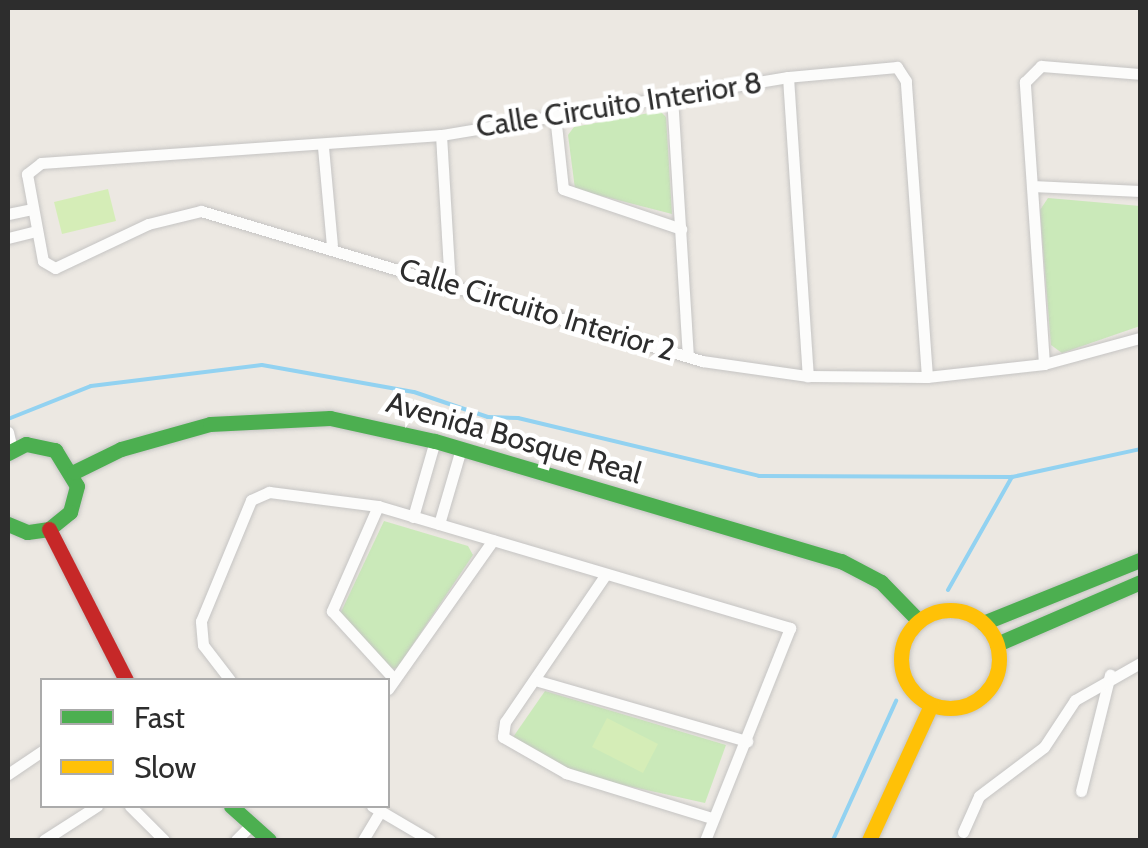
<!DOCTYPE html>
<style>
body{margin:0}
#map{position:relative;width:1148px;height:848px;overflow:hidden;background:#ece8e2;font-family:Cabin,sans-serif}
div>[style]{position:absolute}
.green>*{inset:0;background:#cae9b9}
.pitch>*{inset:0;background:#d5edb7}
.stream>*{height:4px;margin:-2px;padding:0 2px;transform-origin:2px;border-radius:2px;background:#92d2f1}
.roads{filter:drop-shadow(0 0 2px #c5c4c3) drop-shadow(0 0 2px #c5c4c3)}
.street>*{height:11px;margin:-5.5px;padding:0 5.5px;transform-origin:5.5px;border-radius:5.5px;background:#fcfcfb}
.fast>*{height:15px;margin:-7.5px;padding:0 7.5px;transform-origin:7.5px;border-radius:7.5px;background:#4caf50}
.slow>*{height:15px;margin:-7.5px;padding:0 7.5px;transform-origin:7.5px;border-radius:7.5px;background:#ffc107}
.slow>.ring{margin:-7.5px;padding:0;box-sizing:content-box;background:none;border:15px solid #ffc107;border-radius:50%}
.jam>*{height:15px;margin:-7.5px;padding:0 7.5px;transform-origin:7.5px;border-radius:7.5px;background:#c62828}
span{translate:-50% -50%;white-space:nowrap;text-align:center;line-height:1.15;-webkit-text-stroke:9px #fff;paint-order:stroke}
.street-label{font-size:30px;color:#2d2d2d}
.frame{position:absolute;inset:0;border:10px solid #2d2d2d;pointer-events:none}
.legend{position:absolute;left:40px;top:678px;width:350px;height:130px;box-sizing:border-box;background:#fff;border:2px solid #ababab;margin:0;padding:12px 18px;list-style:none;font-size:30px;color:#2d2d2d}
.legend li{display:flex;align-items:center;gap:20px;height:50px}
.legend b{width:50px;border:2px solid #ababab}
</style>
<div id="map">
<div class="green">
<i style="clip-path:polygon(660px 111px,666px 117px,672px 214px,575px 189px,568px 135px,574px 127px)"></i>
<i style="clip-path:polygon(1048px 198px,1140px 206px,1140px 326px,1062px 353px,1051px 345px,1040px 210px)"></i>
<i style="clip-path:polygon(384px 521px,468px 546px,473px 555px,397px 668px,389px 669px,340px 614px)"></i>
<i style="clip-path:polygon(545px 691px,726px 745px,705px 803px,574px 774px,511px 740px)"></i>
</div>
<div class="pitch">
<i style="clip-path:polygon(108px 189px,116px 221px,62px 234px,54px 202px)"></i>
<i style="clip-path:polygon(607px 718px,658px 744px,643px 773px,592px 747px)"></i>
</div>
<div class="stream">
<i style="left:8px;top:419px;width:89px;rotate:-21.7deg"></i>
<i style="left:91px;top:386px;width:172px;rotate:-7deg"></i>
<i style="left:262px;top:365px;width:154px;rotate:10.1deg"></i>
<i style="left:414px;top:392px;width:78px;rotate:18.7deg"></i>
<i style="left:488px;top:417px;width:30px;rotate:2deg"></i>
<i style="left:518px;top:418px;width:248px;rotate:13.5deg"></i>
<i style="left:759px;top:476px;width:253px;rotate:0.2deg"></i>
<i style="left:1012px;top:477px;width:131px;rotate:-12.3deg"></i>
<i style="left:948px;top:590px;width:130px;rotate:-60.5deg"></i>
<i style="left:833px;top:840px;width:153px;rotate:-65.6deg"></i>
</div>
<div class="roads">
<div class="street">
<i style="left:788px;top:77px;width:300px;rotate:86.2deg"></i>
<i style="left:672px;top:96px;width:260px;rotate:86.5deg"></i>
<i style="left:555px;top:115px;width:74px;rotate:83.8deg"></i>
<i style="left:563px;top:189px;width:125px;rotate:18.7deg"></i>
<i style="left:441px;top:135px;width:150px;rotate:86.6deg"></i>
<i style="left:323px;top:147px;width:98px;rotate:84.8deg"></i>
<i style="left:1032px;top:186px;width:108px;rotate:2.7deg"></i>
<i style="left:8px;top:214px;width:24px;rotate:-12deg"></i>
<i style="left:8px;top:238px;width:29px;rotate:-14deg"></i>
<i style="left:1044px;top:364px;width:283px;rotate:-93.9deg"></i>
<i style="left:1025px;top:82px;width:23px;rotate:-45deg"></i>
<i style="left:1041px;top:66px;width:99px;rotate:4.6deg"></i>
<i style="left:927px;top:377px;width:297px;rotate:-94.1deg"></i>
<i style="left:906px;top:81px;width:17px;rotate:-123deg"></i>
<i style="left:897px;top:67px;width:109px;rotate:174.8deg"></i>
<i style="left:788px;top:77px;width:352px;rotate:170.5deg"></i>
<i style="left:441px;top:135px;width:401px;rotate:176deg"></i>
<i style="left:41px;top:163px;width:18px;rotate:142deg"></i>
<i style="left:27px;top:174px;width:88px;rotate:79.6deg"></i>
<i style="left:43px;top:261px;width:14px;rotate:30deg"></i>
<i style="left:55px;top:268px;width:103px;rotate:-25.3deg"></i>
<i style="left:148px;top:224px;width:55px;rotate:-13.8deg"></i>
<i style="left:201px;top:211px;width:523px;rotate:16.67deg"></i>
<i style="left:702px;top:361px;width:107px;rotate:8.1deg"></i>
<i style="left:808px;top:376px;width:119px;rotate:0.5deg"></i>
<i style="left:927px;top:377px;width:118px;rotate:-6.3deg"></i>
<i style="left:1044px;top:364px;width:99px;rotate:-15.2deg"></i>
<i style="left:8px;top:432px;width:18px;rotate:77deg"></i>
<i style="left:378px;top:506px;width:115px;rotate:113.7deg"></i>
<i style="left:332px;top:611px;width:92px;rotate:47.6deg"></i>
<i style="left:413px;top:517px;width:79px;rotate:-73.9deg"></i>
<i style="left:439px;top:524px;width:78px;rotate:-73.7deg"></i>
<i style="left:606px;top:574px;width:179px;rotate:124.3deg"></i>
<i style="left:505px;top:722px;width:15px;rotate:98deg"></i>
<i style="left:503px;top:737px;width:73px;rotate:29.7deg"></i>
<i style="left:566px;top:773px;width:152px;rotate:17.2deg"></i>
<i style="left:230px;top:680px;width:44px;rotate:-127.6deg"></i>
<i style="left:203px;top:645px;width:24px;rotate:-95deg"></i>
<i style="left:201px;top:621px;width:131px;rotate:-67.5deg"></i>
<i style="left:251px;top:500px;width:20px;rotate:-24deg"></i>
<i style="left:269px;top:492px;width:110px;rotate:7.3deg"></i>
<i style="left:378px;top:506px;width:430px;rotate:16.5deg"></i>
<i style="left:790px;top:628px;width:228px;rotate:111.8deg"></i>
<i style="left:535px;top:680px;width:221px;rotate:16.1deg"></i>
<i style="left:388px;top:689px;width:182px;rotate:-54.8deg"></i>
<i style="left:8px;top:774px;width:41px;rotate:-34.1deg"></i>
<i style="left:1081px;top:791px;width:120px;rotate:-76deg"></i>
<i style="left:130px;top:806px;width:48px;rotate:45deg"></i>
<i style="left:372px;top:806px;width:67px;rotate:30.4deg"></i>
<i style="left:963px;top:832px;width:39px;rotate:-66deg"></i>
<i style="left:979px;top:796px;width:81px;rotate:-37deg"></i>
<i style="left:1044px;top:747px;width:56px;rotate:-56.6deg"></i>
<i style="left:1075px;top:700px;width:75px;rotate:-29.6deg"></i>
<i style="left:44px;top:840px;width:63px;rotate:-32.7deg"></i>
<i style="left:236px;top:840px;width:21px;rotate:-45deg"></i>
<i style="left:363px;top:840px;width:33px;rotate:-59deg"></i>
</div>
<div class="fast">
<i style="left:8px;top:453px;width:20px;rotate:-27deg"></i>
<i style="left:26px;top:444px;width:30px;rotate:12deg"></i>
<i style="left:55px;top:450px;width:42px;rotate:58.6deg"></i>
<i style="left:77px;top:486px;width:27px;rotate:105deg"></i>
<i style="left:70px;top:512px;width:27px;rotate:141deg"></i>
<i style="left:49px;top:529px;width:22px;rotate:172deg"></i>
<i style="left:27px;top:532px;width:21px;rotate:-157deg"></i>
<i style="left:74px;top:472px;width:52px;rotate:-26.1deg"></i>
<i style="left:121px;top:449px;width:92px;rotate:-15.7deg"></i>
<i style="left:210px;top:424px;width:120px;rotate:-2.9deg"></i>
<i style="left:330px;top:418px;width:107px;rotate:12.4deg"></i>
<i style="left:435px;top:441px;width:423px;rotate:16.5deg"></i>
<i style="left:841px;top:561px;width:45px;rotate:27.7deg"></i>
<i style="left:881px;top:582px;width:54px;rotate:45.7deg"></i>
<i style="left:983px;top:623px;width:169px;rotate:-21.9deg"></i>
<i style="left:997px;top:644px;width:156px;rotate:-23.4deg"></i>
<i style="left:231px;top:806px;width:51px;rotate:41.8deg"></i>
</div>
<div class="slow">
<i class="ring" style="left:901px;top:610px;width:83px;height:83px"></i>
<i style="left:869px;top:840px;width:149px;rotate:-65.3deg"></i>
</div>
<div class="jam">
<i style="left:49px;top:529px;width:169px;rotate:63deg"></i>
</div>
</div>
<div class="street-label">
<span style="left:619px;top:105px;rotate:-9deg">Calle Circuito Interior 8</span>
<span style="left:537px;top:310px;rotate:17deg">Calle Circuito Interior 2</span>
<span style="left:514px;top:438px;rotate:16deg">Avenida Bosque Real</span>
</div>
<div class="frame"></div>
<ul class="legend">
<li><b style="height:12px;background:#4caf50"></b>Fast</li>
<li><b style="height:12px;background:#ffc107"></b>Slow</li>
</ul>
</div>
